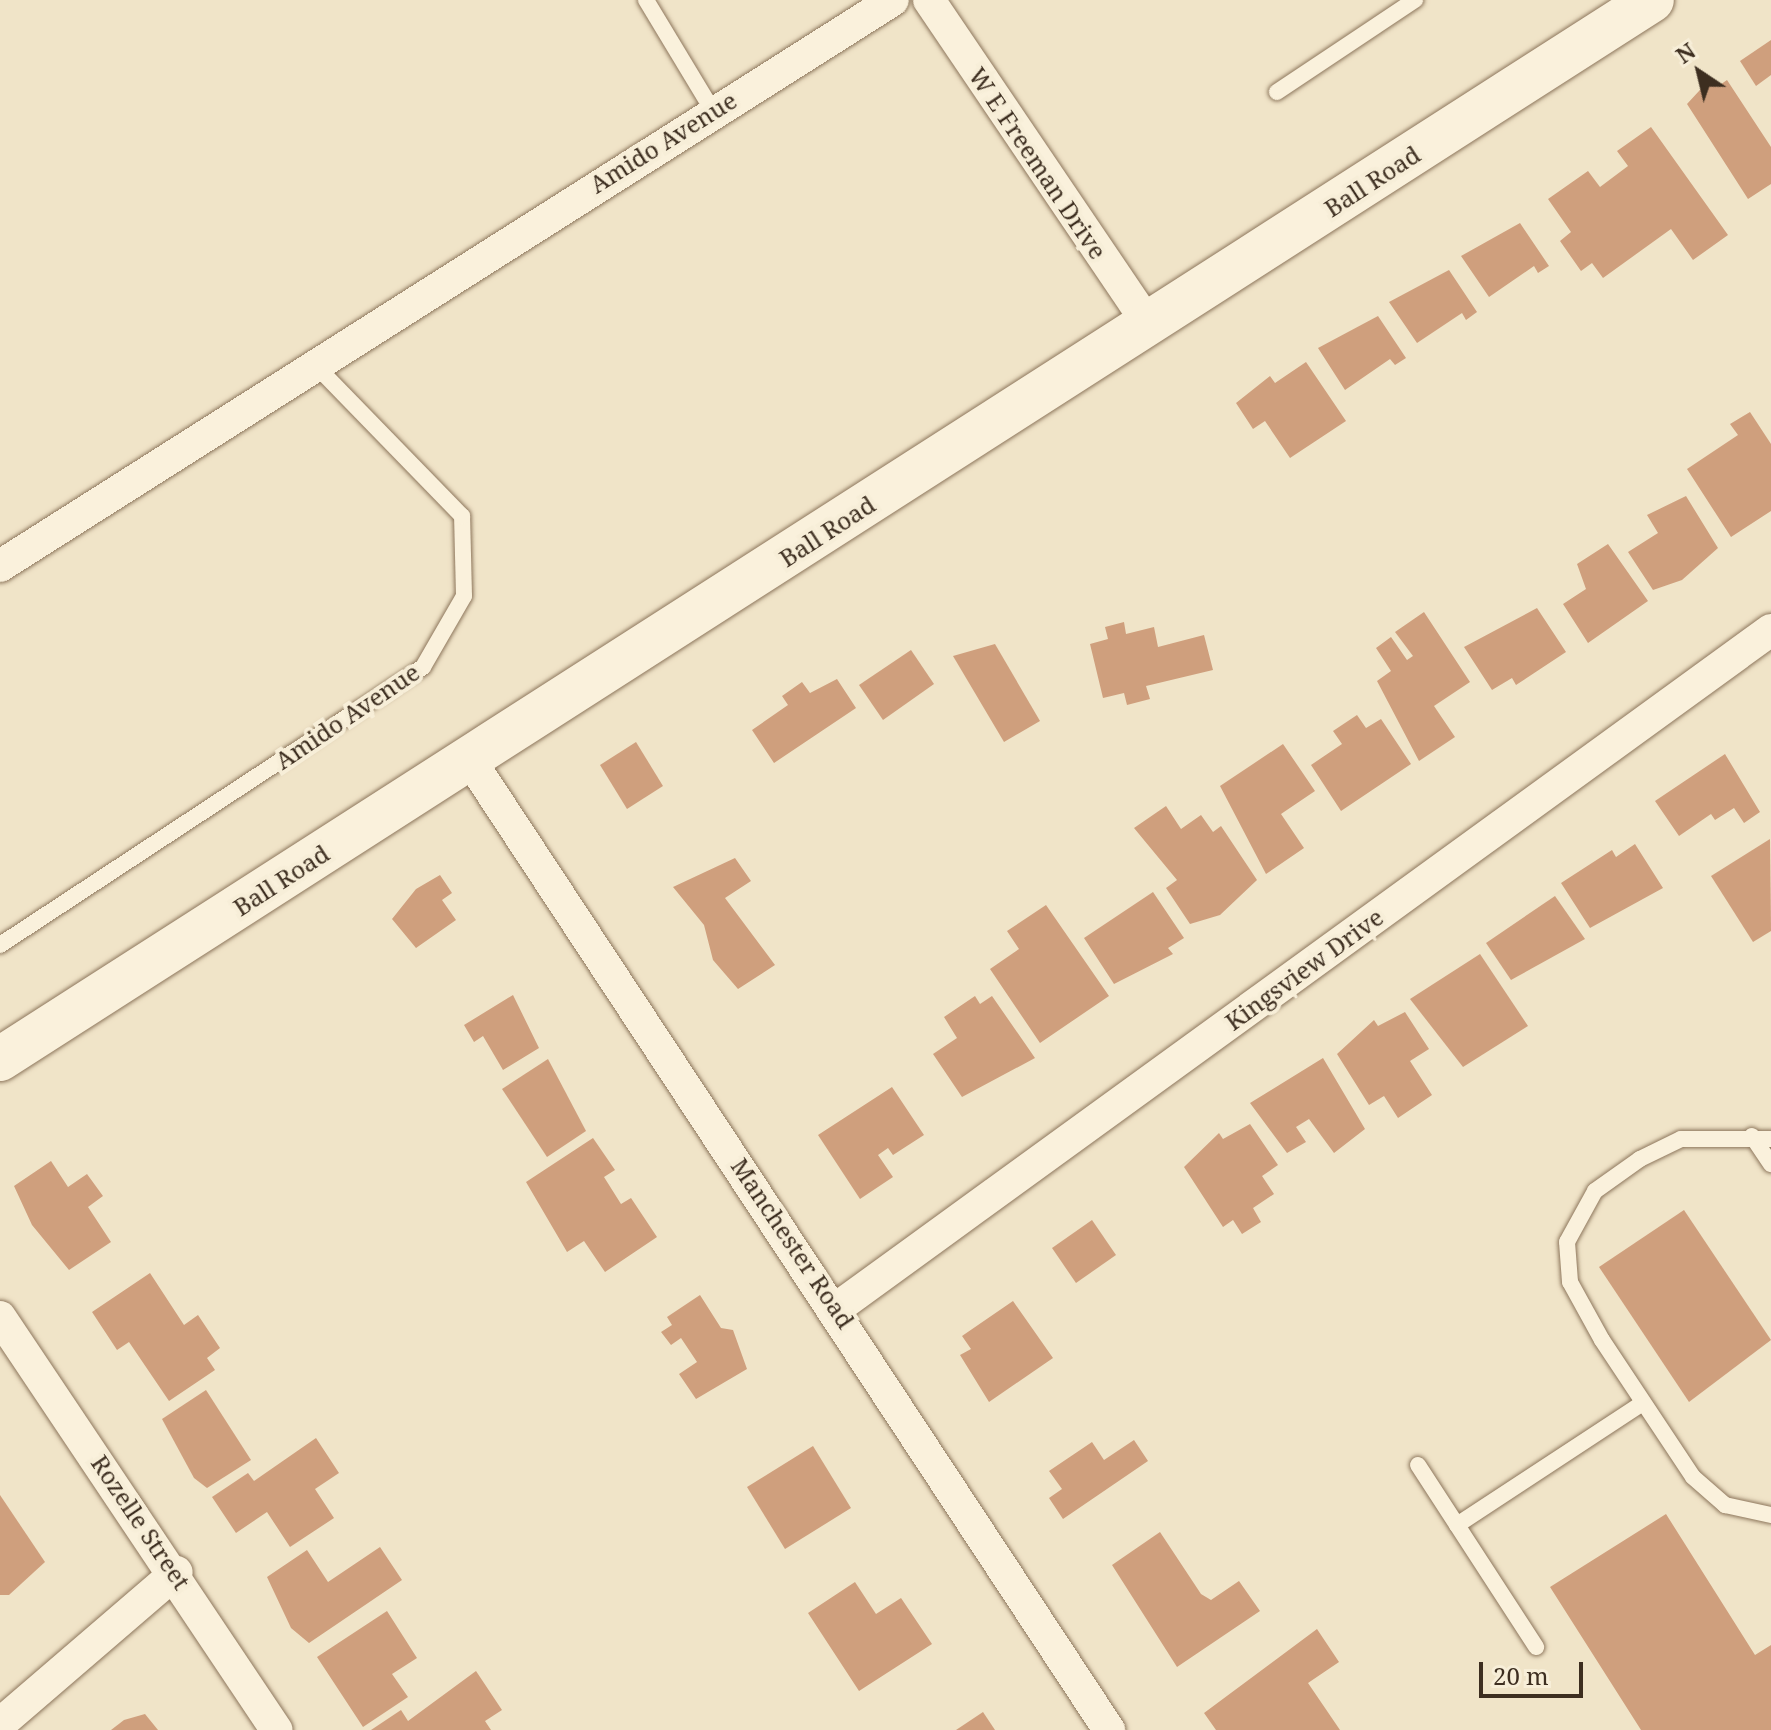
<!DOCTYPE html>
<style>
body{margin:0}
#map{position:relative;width:1771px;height:1730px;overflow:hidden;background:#f0e4c8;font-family:"Noto Serif",serif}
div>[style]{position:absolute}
.building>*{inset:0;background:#cf9f7d}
.roads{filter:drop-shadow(0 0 2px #8d765c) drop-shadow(0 0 2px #8d765c)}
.lane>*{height:16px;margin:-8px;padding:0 8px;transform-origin:8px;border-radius:8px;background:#faf1dc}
.street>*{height:32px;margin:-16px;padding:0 16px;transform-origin:16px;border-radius:16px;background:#faf1dc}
.secondary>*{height:44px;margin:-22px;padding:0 22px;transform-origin:22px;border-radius:22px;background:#faf1dc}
span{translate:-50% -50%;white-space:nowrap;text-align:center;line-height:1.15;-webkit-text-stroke:8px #f7eed8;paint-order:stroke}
.street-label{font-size:24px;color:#3d2e20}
.north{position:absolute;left:1659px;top:32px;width:80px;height:80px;-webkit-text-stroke:6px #f7eed8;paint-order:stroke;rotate:325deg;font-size:22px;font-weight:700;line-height:32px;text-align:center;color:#3d2e20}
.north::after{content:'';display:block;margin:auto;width:28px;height:36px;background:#3d2e20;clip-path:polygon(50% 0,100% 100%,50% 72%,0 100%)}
.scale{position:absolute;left:1479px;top:1662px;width:104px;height:36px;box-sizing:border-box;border:4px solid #3d2e20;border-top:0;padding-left:10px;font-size:24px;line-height:28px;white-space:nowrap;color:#3d2e20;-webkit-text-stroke:6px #f7eed8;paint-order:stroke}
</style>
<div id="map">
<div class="building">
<i style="clip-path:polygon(1771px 40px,1771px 75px,1756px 86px,1740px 61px)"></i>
<i style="clip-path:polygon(1711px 78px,1717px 87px,1727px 80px,1771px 147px,1771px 184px,1748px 199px,1687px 104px)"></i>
<i style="clip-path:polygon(1651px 127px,1728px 235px,1693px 260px,1671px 229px,1603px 278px,1592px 263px,1581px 271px,1560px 241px,1571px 232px,1548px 199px,1588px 171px,1600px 187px,1628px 166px,1617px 151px)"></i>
<i style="clip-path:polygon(1520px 223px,1549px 266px,1538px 273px,1534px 266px,1489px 297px,1461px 256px)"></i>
<i style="clip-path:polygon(1449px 270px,1477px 312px,1466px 320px,1462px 313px,1417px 343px,1389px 302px)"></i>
<i style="clip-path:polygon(1378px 316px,1406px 358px,1395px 365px,1390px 359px,1345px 390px,1318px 348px)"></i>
<i style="clip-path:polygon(1306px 362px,1346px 421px,1290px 458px,1265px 421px,1253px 429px,1236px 403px,1270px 376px,1275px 383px)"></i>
<i style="clip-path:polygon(1750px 412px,1771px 444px,1771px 511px,1731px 537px,1687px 469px,1738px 435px,1730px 424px)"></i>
<i style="clip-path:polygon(1686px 496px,1718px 548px,1682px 580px,1653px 590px,1628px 552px,1658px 533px,1647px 515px)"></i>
<i style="clip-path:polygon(1608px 544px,1648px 601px,1588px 643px,1563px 604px,1586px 589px,1577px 564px)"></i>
<i style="clip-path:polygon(1537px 608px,1566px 652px,1516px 685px,1512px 678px,1492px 690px,1464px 647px)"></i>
<i style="clip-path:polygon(1424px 612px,1470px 682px,1434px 706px,1455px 737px,1419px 761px,1377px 681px,1391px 671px,1376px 648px,1391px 637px,1407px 660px,1413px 656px,1395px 632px)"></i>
<i style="clip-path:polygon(1124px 622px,1126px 634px,1154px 627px,1158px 647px,1204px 635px,1213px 670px,1146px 686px,1150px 699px,1127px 705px,1124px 693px,1103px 698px,1090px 644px,1108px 639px,1105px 627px)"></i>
<i style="clip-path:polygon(995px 644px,1040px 721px,1004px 742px,953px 656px)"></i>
<i style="clip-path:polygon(911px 650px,934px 684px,883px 720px,859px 685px)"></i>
<i style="clip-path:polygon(837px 679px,856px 708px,774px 763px,752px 730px,788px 705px,782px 696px,802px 682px,810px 693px)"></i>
<i style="clip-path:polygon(1357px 715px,1366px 728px,1381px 719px,1411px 764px,1341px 811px,1311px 765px,1342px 744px,1333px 731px)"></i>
<i style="clip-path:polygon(636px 742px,663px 786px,627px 809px,600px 765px)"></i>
<i style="clip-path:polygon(1283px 744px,1315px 791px,1281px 814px,1304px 848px,1266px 874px,1220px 786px)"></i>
<i style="clip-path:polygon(1725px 754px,1760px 812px,1744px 823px,1734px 808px,1715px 820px,1711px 814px,1679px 836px,1655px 801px)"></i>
<i style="clip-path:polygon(1166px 806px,1181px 829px,1201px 815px,1213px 832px,1221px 826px,1257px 880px,1220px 915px,1190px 924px,1166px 888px,1177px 880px,1134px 828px)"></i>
<i style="clip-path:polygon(1770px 839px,1771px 931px,1753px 942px,1711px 876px)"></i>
<i style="clip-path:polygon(1635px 844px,1663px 888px,1590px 928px,1561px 883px,1612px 850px,1616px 857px)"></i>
<i style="clip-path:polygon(735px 858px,751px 881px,725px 898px,775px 965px,738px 989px,713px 960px,704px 925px,673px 887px)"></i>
<i style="clip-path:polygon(440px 875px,452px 893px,442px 900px,456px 920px,416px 948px,392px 919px,416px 889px)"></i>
<i style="clip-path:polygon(1153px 892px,1184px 938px,1168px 948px,1173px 954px,1114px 984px,1084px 938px)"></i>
<i style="clip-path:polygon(1555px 896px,1585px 939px,1511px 980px,1486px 943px)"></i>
<i style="clip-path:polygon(1046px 905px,1109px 996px,1040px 1043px,990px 969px,1019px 949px,1007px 931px)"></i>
<i style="clip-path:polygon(1480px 954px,1528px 1026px,1463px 1067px,1410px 999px)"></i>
<i style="clip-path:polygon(513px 995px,539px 1048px,503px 1070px,483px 1036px,474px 1042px,464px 1025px)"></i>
<i style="clip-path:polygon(975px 996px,980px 1004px,992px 996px,1035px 1058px,962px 1097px,933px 1054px,957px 1038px,944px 1017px)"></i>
<i style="clip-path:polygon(1405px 1012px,1429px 1049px,1410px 1061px,1432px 1095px,1398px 1118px,1384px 1096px,1369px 1105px,1337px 1054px,1374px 1020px,1378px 1026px)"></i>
<i style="clip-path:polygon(1323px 1058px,1365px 1129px,1334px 1153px,1309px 1119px,1296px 1127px,1306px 1142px,1287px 1153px,1250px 1103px)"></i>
<i style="clip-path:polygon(548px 1059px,586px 1131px,547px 1157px,502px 1089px)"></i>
<i style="clip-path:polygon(892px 1087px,924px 1135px,893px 1155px,888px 1148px,878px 1155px,893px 1177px,860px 1199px,818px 1135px)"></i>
<i style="clip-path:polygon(1250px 1124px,1278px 1165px,1262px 1176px,1274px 1194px,1253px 1208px,1261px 1222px,1242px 1234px,1233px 1220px,1223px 1227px,1184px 1167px,1219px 1133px,1223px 1139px)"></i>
<i style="clip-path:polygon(593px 1138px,615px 1170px,604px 1177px,621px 1204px,631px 1198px,657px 1237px,605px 1272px,584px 1241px,567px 1252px,526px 1182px)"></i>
<i style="clip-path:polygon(51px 1161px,68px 1187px,87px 1174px,103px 1196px,88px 1207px,111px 1242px,69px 1270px,32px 1225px,14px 1186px)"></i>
<i style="clip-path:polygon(1684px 1210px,1771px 1340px,1689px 1402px,1599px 1267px)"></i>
<i style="clip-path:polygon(1092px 1220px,1116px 1255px,1076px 1283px,1052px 1248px)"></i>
<i style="clip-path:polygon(150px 1273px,184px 1325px,198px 1315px,220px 1348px,207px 1358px,215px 1370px,169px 1401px,129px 1342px,117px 1350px,92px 1312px)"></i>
<i style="clip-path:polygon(700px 1295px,721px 1328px,733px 1330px,747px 1369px,696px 1399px,679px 1374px,697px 1362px,681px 1338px,671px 1345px,661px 1332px,672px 1325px,667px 1317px)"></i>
<i style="clip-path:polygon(1013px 1301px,1053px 1358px,989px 1402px,960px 1355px,971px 1349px,962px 1336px)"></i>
<i style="clip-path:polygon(206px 1390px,251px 1460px,207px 1488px,194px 1478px,162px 1419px)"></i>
<i style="clip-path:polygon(316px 1438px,339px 1473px,315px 1489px,334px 1518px,290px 1547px,267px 1512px,236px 1533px,212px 1497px,248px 1473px,254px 1481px)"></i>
<i style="clip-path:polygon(1134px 1440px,1148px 1461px,1063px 1519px,1049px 1498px,1062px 1489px,1049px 1471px,1092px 1442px,1104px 1460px)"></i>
<i style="clip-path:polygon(813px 1446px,851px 1508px,785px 1549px,747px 1487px)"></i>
<i style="clip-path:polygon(0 1495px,45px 1562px,9px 1595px,0 1595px)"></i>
<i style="clip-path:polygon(1666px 1514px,1755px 1655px,1771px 1645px,1771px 1730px,1641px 1730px,1550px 1587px)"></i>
<i style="clip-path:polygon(1160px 1532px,1201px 1594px,1211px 1600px,1239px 1581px,1260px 1611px,1177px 1667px,1112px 1565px)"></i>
<i style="clip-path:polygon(380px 1547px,402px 1580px,309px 1643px,291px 1628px,267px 1577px,307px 1550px,328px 1582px)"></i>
<i style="clip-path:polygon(855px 1582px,876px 1614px,901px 1598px,932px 1644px,859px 1691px,808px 1613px)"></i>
<i style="clip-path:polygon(387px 1611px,417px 1658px,392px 1674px,408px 1697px,363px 1727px,317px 1657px)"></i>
<i style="clip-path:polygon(1317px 1629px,1339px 1662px,1308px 1683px,1340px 1730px,1216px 1730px,1204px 1713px)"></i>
<i style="clip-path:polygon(476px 1671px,502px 1710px,485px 1721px,491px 1730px,371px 1730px,401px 1710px,408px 1721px)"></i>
<i style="clip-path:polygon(983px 1712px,995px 1730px,956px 1730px)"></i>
<i style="clip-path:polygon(145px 1714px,158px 1730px,111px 1730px,124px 1720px)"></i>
</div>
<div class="roads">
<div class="lane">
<i style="left:646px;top:0;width:130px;rotate:58.9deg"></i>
<i style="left:1277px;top:92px;width:166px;rotate:-33.7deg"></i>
<i style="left:0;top:945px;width:506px;rotate:-33.31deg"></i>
<i style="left:423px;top:667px;width:82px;rotate:-60deg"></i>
<i style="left:464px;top:596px;width:80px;rotate:-91.4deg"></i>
<i style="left:462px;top:516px;width:212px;rotate:-134.2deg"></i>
<i style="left:1752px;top:1136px;width:34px;rotate:56deg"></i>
<i style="left:1771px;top:1139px;width:90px;rotate:180deg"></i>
<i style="left:1681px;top:1139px;width:46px;rotate:154deg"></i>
<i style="left:1640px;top:1159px;width:55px;rotate:144.6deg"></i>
<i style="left:1595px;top:1191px;width:58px;rotate:118.8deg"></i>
<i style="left:1567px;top:1242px;width:40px;rotate:85.7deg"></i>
<i style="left:1570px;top:1282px;width:66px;rotate:61.1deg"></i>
<i style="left:1602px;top:1340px;width:164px;rotate:56.4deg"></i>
<i style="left:1693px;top:1477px;width:43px;rotate:41.2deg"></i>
<i style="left:1725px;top:1505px;width:47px;rotate:12.3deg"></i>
<i style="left:1418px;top:1465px;width:217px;rotate:57deg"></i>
<i style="left:1457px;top:1525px;width:222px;rotate:-33.3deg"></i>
</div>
<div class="street">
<i style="left:929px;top:0;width:392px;rotate:55.9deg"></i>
<i style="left:0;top:566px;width:1057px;rotate:-32.37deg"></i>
<i style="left:470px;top:760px;width:1162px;rotate:56.62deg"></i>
<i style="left:837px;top:1308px;width:1154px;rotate:-35.98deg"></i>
<i style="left:0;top:1317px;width:497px;rotate:56.2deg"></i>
<i style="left:0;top:1724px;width:233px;rotate:-40.7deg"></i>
</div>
<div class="secondary">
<i style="left:0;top:1059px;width:1962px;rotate:-32.66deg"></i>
</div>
</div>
<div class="street-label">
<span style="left:663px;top:142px;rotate:-32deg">Amido Avenue</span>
<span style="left:1038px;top:163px;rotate:56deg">W E Freeman Drive</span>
<span style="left:1372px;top:181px;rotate:-33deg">Ball Road</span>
<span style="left:827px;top:531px;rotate:-33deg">Ball Road</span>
<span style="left:347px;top:716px;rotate:-34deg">Amido Avenue</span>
<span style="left:281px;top:880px;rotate:-33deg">Ball Road</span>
<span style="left:1304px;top:969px;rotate:-36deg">Kingsview Drive</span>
<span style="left:793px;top:1243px;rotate:56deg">Manchester Road</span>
<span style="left:141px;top:1522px;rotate:56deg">Rozelle Street</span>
</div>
<div class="north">N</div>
<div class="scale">20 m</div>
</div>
